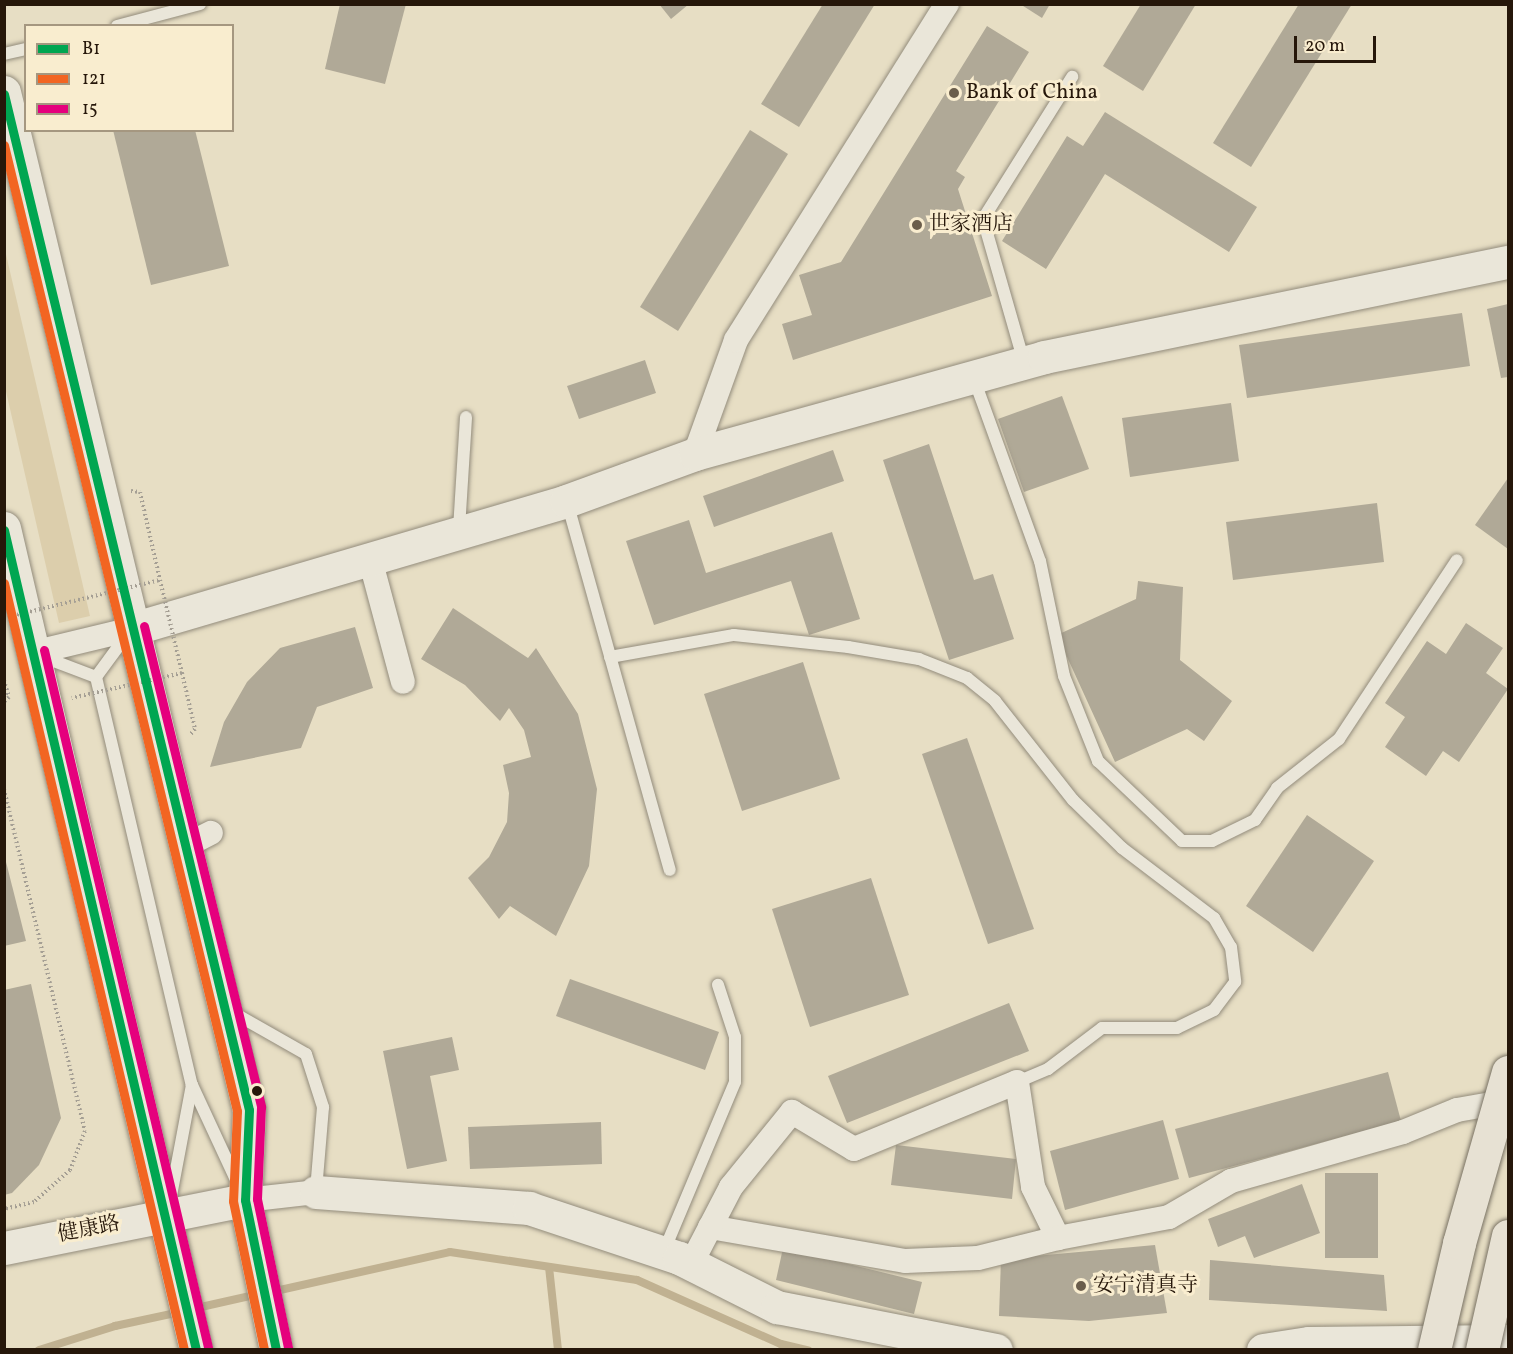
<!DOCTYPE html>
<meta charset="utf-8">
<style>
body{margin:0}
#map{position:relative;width:1513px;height:1354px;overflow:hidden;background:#e7dec4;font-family:Vollkorn,"Noto Serif SC",serif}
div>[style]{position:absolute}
.green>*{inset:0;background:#dcceac}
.stream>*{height:8px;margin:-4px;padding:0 4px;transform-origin:4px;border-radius:4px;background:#c0b191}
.building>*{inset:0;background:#b0a997}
.path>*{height:4px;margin-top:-2px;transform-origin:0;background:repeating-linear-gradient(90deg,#a59f94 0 1.5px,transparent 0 4.5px)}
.roads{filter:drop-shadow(0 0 2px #938c7c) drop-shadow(0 0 2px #938c7c)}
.lane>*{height:12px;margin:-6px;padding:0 6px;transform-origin:6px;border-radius:6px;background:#eae6d9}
.street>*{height:24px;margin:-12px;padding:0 12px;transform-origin:12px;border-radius:12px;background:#eae6d9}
.secondary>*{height:33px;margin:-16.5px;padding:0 16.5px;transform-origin:16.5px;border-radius:16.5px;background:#eae6d9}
.path-bridge>*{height:4px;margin-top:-2px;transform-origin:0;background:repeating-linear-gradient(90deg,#a59f94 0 1.5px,transparent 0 4.5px)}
.bridges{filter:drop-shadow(0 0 2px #787163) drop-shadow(0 0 2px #787163)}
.highway-bridge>*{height:33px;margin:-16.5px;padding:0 16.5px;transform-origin:16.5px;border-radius:16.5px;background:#e7e1d3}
.bus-1>*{height:9px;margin:-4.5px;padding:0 4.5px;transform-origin:4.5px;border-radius:4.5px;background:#00a651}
.bus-2>*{height:9px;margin:-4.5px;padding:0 4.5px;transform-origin:4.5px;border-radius:4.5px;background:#f26522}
.bus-3>*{height:9px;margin:-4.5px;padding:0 4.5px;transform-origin:4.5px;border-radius:4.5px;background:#e5007d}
.dots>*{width:16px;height:16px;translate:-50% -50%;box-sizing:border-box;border:3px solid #f9edcf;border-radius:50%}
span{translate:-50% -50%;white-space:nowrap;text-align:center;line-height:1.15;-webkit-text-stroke:6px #f9edcf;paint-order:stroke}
.poi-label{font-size:21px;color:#26170a}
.left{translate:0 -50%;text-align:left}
.street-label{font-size:21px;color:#26170a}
.frame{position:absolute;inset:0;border:6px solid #26170a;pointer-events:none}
.legend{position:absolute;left:24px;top:24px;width:210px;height:108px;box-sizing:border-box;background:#f9edcf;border:2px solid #a59780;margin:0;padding:8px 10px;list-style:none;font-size:18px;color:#26170a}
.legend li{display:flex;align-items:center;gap:12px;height:30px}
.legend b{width:30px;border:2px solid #a59780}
.scale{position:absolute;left:1294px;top:36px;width:82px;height:27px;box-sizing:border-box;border:3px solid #26170a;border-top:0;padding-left:8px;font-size:18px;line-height:21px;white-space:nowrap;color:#26170a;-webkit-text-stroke:4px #f9edcf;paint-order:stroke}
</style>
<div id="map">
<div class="green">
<i style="clip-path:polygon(5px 250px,90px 616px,59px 623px,5px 387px)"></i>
</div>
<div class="stream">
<i style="left:549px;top:1267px;width:83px;rotate:83.8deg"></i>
<i style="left:271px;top:1292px;width:183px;rotate:-12.6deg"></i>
<i style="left:450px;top:1252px;width:189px;rotate:8.5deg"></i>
<i style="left:637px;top:1280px;width:158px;rotate:24deg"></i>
<i style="left:781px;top:1344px;width:28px;rotate:13deg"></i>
<i style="left:192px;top:1309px;width:69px;rotate:-12.6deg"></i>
<i style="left:39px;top:1350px;width:80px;rotate:-17.5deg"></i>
<i style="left:115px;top:1326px;width:66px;rotate:-12.2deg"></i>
</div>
<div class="building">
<i style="clip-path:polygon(340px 4px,406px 4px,385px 84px,325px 69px)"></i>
<i style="clip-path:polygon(659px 4px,689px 4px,671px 19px)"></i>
<i style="clip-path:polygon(823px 4px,875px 4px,799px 127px,761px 104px)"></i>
<i style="clip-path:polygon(1020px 4px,1050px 4px,1042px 18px)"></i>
<i style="clip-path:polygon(1141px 4px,1196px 4px,1143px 91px,1103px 66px)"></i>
<i style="clip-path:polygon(1299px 4px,1352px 4px,1251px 167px,1213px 143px)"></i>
<i style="clip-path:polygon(987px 26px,1029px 52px,956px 171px,965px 177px,958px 189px,992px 296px,793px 360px,782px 324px,812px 315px,799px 275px,841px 262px)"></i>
<i style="clip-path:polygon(1105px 112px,1257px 207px,1229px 252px,1105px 174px,1046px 269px,1002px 241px,1067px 136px,1083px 146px)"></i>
<i style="clip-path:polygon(113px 130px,195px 130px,229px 266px,151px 285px)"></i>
<i style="clip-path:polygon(750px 130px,788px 154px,678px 331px,640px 307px)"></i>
<i style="clip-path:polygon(1508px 304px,1508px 377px,1501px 378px,1487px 309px)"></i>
<i style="clip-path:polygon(1462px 313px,1470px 366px,1247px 398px,1239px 345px)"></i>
<i style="clip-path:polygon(645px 360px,656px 393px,579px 419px,567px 386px)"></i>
<i style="clip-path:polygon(1062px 396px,1089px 469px,1024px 492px,998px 419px)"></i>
<i style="clip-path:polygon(1231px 403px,1239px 461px,1130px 477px,1122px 418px)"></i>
<i style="clip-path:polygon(929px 444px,974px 580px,993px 574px,1014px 639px,949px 660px,883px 460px)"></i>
<i style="clip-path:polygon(833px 450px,844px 481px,714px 527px,703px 496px)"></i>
<i style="clip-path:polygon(1508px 478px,1508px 549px,1475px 525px)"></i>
<i style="clip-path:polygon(1377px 503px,1384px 562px,1233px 580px,1226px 522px)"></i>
<i style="clip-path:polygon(689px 520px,706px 573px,832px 532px,860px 619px,809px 635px,791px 581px,654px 625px,626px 541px)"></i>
<i style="clip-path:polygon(1138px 581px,1183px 587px,1180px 660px,1232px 701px,1204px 741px,1187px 729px,1115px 762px,1057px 635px,1136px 599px)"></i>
<i style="clip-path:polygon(453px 608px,528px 658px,536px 648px,578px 714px,597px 789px,589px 866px,556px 936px,510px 906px,499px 919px,468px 878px,489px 857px,507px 822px,509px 793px,503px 765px,531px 757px,524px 730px,509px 708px,500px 721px,465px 685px,421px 659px)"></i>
<i style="clip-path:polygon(1466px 623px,1503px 648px,1486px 673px,1508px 689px,1459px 762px,1443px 751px,1426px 776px,1385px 747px,1405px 717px,1385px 703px,1427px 641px,1446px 654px)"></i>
<i style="clip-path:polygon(355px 627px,373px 688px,317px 707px,301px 748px,210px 767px,224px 722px,247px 682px,280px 648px)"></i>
<i style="clip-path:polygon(803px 662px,840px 779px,742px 811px,704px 694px)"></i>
<i style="clip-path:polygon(967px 738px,1034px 929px,988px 944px,922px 754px)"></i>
<i style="clip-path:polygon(1307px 815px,1374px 861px,1313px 952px,1246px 906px)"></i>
<i style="clip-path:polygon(4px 854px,26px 941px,4px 946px)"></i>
<i style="clip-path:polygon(871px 878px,909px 995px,810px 1027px,772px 909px)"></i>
<i style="clip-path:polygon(570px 979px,719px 1032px,705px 1070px,556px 1016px)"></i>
<i style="clip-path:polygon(31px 984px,61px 1118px,39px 1165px,12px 1193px,4px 1195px,4px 990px)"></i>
<i style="clip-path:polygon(1009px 1003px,1029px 1051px,847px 1123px,828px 1076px)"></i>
<i style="clip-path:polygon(452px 1037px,459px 1070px,430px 1076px,447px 1161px,407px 1169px,383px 1051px)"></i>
<i style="clip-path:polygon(1388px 1072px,1401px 1121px,1189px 1178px,1175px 1129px)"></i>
<i style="clip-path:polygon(1163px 1120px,1179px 1179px,1065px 1210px,1050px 1151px)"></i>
<i style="clip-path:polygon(601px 1122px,602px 1164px,470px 1169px,468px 1127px)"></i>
<i style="clip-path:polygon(896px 1145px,1016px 1159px,1012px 1199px,891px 1185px)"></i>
<i style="clip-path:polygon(1325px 1173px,1378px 1173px,1378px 1258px,1325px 1258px)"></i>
<i style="clip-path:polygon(1302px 1184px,1320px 1233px,1254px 1258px,1245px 1236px,1218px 1247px,1208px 1219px)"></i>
<i style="clip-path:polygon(1155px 1245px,1167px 1313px,1089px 1321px,999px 1316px,1001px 1259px)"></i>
<i style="clip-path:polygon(783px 1248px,922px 1282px,914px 1314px,776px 1280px)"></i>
<i style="clip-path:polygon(1210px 1260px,1384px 1275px,1387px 1311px,1209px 1300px)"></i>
</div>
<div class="path">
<i style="left:131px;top:491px;width:9px;rotate:6deg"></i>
<i style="left:140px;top:492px;width:90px;rotate:77.2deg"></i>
<i style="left:182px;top:673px;width:57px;rotate:76.9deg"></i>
<i style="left:195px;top:729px;width:8px;rotate:130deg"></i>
<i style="left:4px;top:680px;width:18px;rotate:74deg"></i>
<i style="left:9px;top:697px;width:7px;rotate:135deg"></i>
<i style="left:4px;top:789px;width:351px;rotate:76.7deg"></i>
<i style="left:85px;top:1131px;width:42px;rotate:111deg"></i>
<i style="left:70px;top:1170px;width:48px;rotate:138.4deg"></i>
<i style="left:34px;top:1202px;width:31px;rotate:167deg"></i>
</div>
<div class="roads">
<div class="lane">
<i style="left:117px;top:26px;width:86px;rotate:-14.8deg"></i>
<i style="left:4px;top:54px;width:23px;rotate:-13deg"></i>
<i style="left:1024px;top:362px;width:149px;rotate:-106deg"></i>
<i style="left:983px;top:219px;width:168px;rotate:-57.9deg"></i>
<i style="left:974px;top:379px;width:194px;rotate:70.1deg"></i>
<i style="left:1040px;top:561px;width:117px;rotate:78.2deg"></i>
<i style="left:1064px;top:676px;width:92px;rotate:68.2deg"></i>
<i style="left:1098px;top:761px;width:116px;rotate:43.6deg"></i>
<i style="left:1182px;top:841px;width:30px"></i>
<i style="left:1212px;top:841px;width:48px;rotate:-26deg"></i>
<i style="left:1255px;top:820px;width:39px;rotate:-55deg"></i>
<i style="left:1277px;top:788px;width:79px;rotate:-38.3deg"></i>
<i style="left:1339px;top:739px;width:214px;rotate:-56.6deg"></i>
<i style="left:567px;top:502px;width:382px;rotate:74.4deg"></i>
<i style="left:459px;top:529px;width:112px;rotate:-86.4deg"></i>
<i style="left:38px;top:655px;width:62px;rotate:20.8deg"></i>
<i style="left:610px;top:657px;width:126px;rotate:-10.1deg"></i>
<i style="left:734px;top:635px;width:115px;rotate:6deg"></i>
<i style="left:848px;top:647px;width:72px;rotate:9.6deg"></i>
<i style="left:919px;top:659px;width:52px;rotate:21.6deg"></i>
<i style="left:967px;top:678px;width:36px;rotate:39deg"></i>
<i style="left:995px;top:701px;width:126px;rotate:51.8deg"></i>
<i style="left:1073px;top:800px;width:69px;rotate:44.4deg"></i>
<i style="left:1122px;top:848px;width:116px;rotate:37.3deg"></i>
<i style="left:1214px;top:918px;width:34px;rotate:60deg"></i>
<i style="left:1231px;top:947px;width:35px;rotate:83deg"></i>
<i style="left:1235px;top:982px;width:35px;rotate:127deg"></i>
<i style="left:1214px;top:1010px;width:41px;rotate:154.1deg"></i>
<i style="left:1177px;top:1028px;width:75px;rotate:180deg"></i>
<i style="left:1102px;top:1028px;width:68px;rotate:142.8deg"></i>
<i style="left:1048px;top:1069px;width:34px;rotate:157deg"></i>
<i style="left:96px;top:677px;width:419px;rotate:76.8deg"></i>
<i style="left:192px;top:1085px;width:105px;rotate:65.1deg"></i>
<i style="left:96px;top:677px;width:56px;rotate:-53.7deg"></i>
<i style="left:232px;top:1012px;width:85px;rotate:29.6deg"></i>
<i style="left:306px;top:1054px;width:56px;rotate:72.2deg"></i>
<i style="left:323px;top:1107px;width:84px;rotate:94.8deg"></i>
<i style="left:171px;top:1196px;width:113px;rotate:-79.3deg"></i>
<i style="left:664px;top:1251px;width:183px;rotate:-67.2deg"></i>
<i style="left:735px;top:1082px;width:45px;rotate:-90deg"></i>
<i style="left:735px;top:1037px;width:55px;rotate:-108.1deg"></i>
</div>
<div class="street">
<i style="left:695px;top:454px;width:121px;rotate:-70.2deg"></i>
<i style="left:736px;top:340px;width:397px;rotate:-57.9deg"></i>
<i style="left:370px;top:559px;width:127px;rotate:75deg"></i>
<i style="left:32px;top:653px;width:103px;rotate:-13.5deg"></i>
<i style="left:185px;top:846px;width:29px;rotate:-27deg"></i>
<i style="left:245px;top:1200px;width:71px;rotate:-6.4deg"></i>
<i style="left:710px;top:1227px;width:198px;rotate:9.9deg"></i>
<i style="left:905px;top:1261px;width:73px;rotate:-2.4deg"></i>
<i style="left:978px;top:1258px;width:82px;rotate:-14deg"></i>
<i style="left:691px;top:1264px;width:87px;rotate:-62.5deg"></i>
<i style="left:731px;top:1187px;width:97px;rotate:-50.9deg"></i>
<i style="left:792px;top:1112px;width:72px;rotate:30.8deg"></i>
<i style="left:854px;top:1149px;width:176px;rotate:-22.3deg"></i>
<i style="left:1017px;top:1082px;width:106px;rotate:81.3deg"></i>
<i style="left:1033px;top:1187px;width:57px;rotate:63.9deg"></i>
<i style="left:1058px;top:1238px;width:113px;rotate:-10.7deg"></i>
<i style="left:1169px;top:1217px;width:72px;rotate:-30.1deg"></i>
<i style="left:1231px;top:1181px;width:179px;rotate:-15.9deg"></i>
<i style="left:1403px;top:1132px;width:58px;rotate:-22.2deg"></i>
<i style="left:1457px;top:1110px;width:52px;rotate:-10deg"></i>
</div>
<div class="secondary">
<i style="left:4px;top:92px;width:1047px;rotate:76.47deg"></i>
<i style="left:249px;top:1110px;width:90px;rotate:92.5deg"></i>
<i style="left:245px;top:1200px;width:153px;rotate:78.3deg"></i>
<i style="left:4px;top:528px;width:844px;rotate:76.85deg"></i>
<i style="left:132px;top:629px;width:452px;rotate:-16.4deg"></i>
<i style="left:566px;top:501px;width:137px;rotate:-20deg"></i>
<i style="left:695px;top:454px;width:362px;rotate:-15.5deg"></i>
<i style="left:1044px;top:357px;width:474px;rotate:-11.6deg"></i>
<i style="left:316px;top:1192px;width:214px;rotate:4.3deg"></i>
<i style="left:529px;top:1208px;width:158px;rotate:18.4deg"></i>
<i style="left:679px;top:1258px;width:110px;rotate:26.6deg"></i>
<i style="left:777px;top:1307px;width:223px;rotate:11.1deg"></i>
<i style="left:4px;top:1248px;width:246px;rotate:-11.3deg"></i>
<i style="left:1263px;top:1350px;width:47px;rotate:-8.7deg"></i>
<i style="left:1309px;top:1343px;width:199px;rotate:-0.6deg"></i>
</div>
</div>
<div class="path-bridge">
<i style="left:4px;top:618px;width:161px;rotate:-13.7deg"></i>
<i style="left:160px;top:580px;width:96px;rotate:76.7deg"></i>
<i style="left:182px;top:673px;width:113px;rotate:167.2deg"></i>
</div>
<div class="bridges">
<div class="highway-bridge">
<i style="left:1434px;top:1350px;width:110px;rotate:-76.8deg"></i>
<i style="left:1459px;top:1243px;width:178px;rotate:-74deg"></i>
<i style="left:1482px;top:1350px;width:117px;rotate:-77.2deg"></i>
</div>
</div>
<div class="bus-1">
<i style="left:4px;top:94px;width:1045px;rotate:76.44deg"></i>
<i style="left:249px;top:1110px;width:90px;rotate:92.5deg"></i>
<i style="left:245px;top:1200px;width:153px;rotate:78.3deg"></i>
<i style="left:4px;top:530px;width:842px;rotate:76.82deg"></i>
</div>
<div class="bus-2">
<i style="left:4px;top:145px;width:994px;rotate:76.44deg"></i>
<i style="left:237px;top:1111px;width:90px;rotate:92.5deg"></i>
<i style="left:233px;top:1201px;width:152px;rotate:78.2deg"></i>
<i style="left:4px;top:583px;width:788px;rotate:76.79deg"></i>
</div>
<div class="bus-3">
<i style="left:144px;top:626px;width:495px;rotate:76.3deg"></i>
<i style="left:261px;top:1107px;width:92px;rotate:92.5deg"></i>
<i style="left:257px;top:1199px;width:152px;rotate:78.2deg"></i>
<i style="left:44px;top:650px;width:716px;rotate:76.76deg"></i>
</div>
<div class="dots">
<i style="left:954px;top:93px;background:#6a5d4b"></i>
<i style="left:917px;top:225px;background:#6a5d4b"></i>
<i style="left:257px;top:1091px;background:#26170a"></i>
<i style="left:1081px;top:1286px;background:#6a5d4b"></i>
</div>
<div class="poi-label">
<span class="left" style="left:966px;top:93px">Bank of China</span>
<span class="left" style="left:929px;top:225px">世家酒店</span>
<span class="left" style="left:1093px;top:1286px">安宁清真寺</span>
</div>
<div class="street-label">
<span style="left:89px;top:1230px;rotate:-11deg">健康路</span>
</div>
<div class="frame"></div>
<ul class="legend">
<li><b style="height:8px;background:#00a651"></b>B1</li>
<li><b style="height:8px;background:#f26522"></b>121</li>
<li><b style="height:8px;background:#e5007d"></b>15</li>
</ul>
<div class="scale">20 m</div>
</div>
